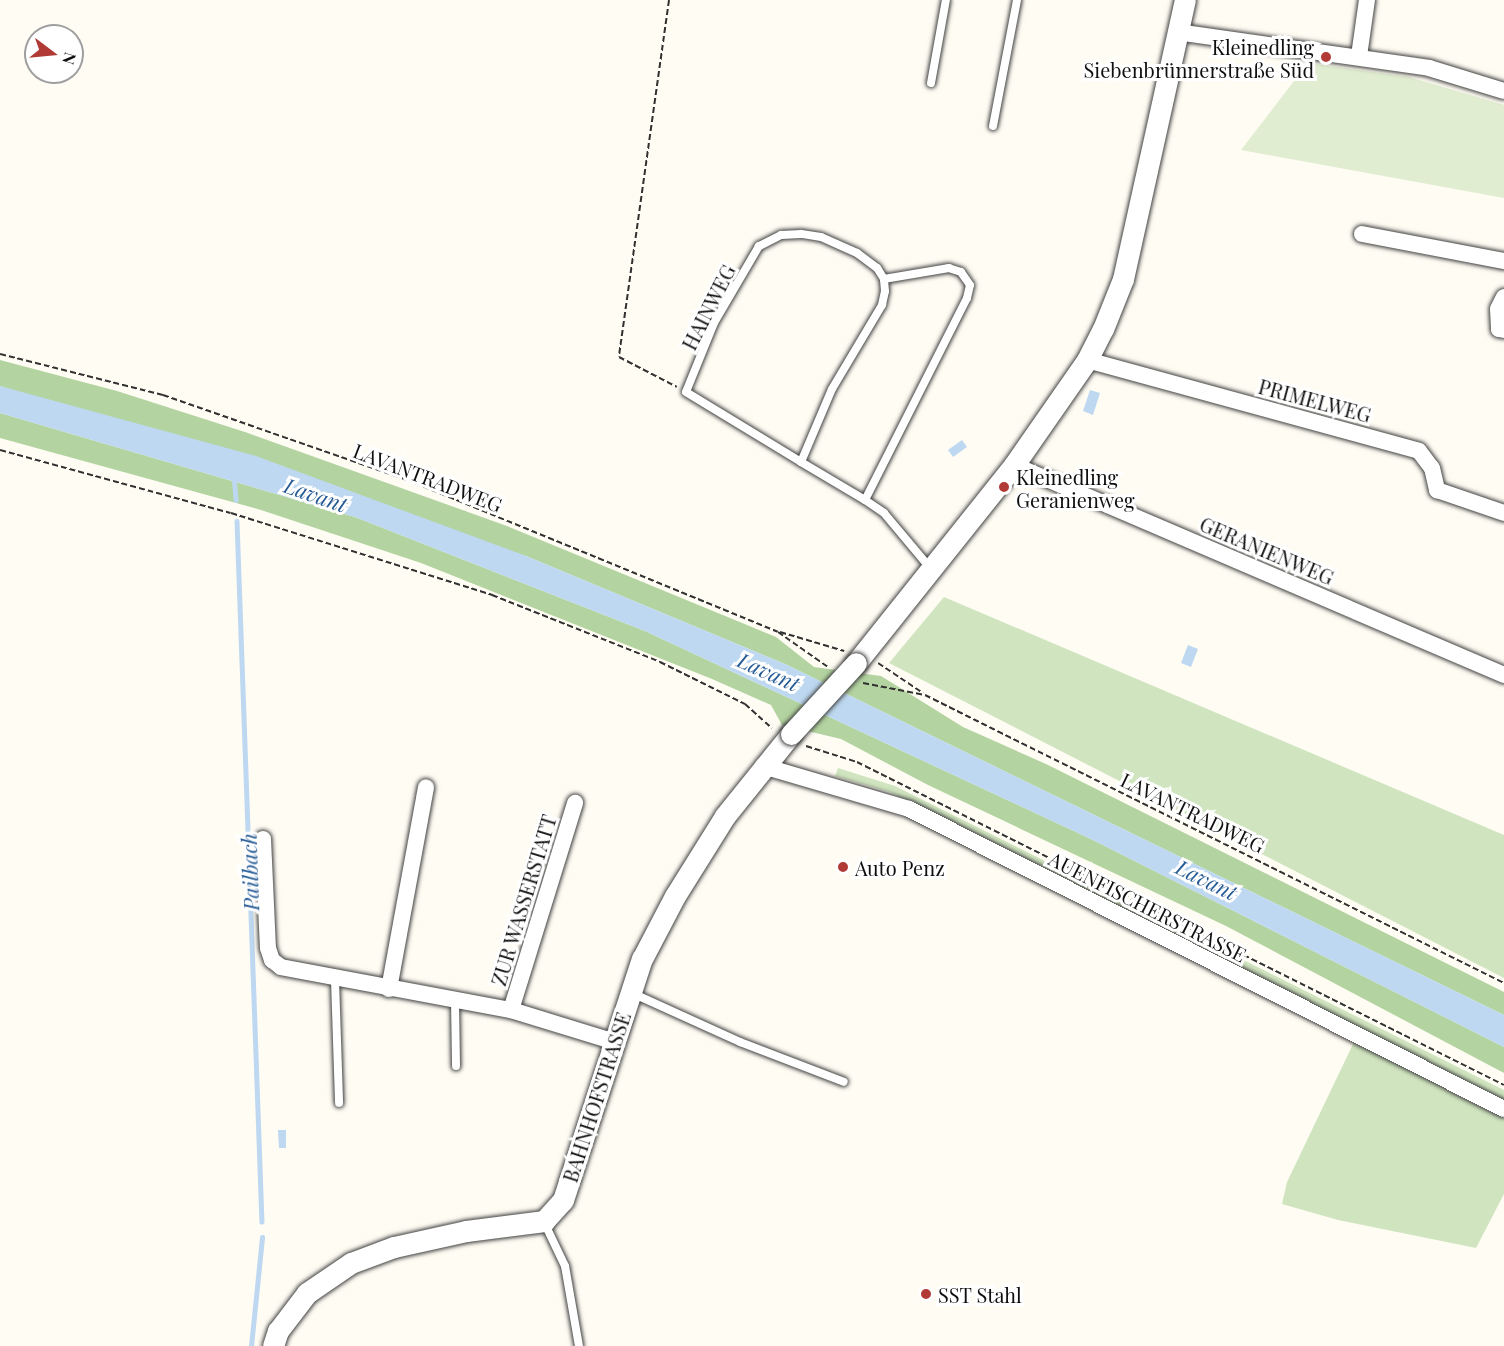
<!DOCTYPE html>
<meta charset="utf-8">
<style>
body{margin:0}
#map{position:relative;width:1504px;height:1346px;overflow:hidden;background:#fefcf3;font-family:"Playfair Display",serif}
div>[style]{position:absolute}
.green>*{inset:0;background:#d0e5bf}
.forest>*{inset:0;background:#b3d4a0}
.pitch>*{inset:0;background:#e1edd0}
.water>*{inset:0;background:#bdd8f0}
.stream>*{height:4.5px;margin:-2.25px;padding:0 2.25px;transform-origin:2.25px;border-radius:2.25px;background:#bdd8f0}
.path>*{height:2px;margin-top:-1px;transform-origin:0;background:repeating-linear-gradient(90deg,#313131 0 6px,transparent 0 9px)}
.roads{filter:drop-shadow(0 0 2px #424242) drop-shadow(0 0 2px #424242)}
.service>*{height:8px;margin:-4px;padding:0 4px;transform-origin:4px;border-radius:4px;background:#fff}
.minor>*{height:16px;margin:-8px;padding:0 8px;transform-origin:8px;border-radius:8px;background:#fff}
.tertiary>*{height:21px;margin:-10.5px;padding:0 10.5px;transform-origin:10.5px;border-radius:10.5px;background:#fff}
.bridges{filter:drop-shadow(0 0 2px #424242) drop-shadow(0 0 2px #424242)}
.tertiary-bridge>*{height:21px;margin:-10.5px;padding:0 10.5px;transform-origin:10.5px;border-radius:10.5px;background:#fff}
.dots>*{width:16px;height:16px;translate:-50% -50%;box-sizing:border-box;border:3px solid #fff;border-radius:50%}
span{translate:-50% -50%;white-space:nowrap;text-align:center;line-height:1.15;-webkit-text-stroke:6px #fff;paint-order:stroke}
.poi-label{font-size:20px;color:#0f0f0f}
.right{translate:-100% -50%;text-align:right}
.left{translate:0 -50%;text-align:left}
.street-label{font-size:20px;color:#0f0f0f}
.water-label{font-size:21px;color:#255a94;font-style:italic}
.north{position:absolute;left:24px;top:24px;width:60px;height:60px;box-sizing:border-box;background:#fff;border:2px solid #9f9f9f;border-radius:50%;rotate:106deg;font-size:16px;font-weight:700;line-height:24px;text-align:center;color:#0f0f0f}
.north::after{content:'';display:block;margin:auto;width:21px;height:27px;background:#b13a36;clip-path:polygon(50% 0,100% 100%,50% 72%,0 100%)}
</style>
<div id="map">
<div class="green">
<i style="clip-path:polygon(944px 597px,1504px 835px,1504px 978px,889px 663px)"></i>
<i style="clip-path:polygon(838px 768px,895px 786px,1504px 1090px,1504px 1100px,890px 792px,835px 776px)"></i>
<i style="clip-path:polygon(1354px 1042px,1504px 1117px,1504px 1194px,1476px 1248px,1338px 1220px,1282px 1204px,1287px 1182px)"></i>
</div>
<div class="forest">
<i style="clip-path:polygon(0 360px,117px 391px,245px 432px,507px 526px,776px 637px,814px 667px,881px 676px,963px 727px,1046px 764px,1504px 992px,1504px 1015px,785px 664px,526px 556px,0 386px)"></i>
<i style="clip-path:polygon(0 413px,355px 517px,645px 631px,1093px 840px,1504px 1047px,1504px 1073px,1226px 926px,928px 785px,841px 739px,782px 725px,771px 705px,712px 679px,421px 563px,261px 510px,0 438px)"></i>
</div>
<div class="pitch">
<i style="clip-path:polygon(1308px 63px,1409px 77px,1504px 105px,1504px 198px,1241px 150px)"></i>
</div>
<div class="water">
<i style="clip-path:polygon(0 386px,256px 456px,526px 556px,785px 664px,1504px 1015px,1504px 1047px,1093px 840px,645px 631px,355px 517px,0 413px)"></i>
<i style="clip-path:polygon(1090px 390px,1100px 393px,1093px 415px,1083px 411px)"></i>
<i style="clip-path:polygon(962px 440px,967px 447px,953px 457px,948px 450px)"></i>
<i style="clip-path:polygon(1188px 645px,1198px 649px,1191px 667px,1181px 663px)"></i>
<i style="clip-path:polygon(278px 1130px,286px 1130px,286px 1148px,279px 1148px)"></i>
</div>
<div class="stream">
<i style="left:234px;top:476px;width:24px;rotate:85deg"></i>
<i style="left:237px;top:521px;width:701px;rotate:87.96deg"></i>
<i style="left:251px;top:1346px;width:109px;rotate:-84.2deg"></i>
</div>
<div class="path">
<i style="left:669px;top:0;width:360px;rotate:98deg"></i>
<i style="left:619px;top:357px;width:65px;rotate:27.3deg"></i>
<i style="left:0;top:354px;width:168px;rotate:14.1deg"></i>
<i style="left:163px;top:395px;width:267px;rotate:19.2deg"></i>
<i style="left:415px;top:483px;width:392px;rotate:22.3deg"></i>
<i style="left:778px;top:632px;width:61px;rotate:35deg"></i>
<i style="left:0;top:450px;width:239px;rotate:15.3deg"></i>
<i style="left:231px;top:513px;width:274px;rotate:17.4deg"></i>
<i style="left:492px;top:595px;width:181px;rotate:21.7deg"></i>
<i style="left:660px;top:662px;width:95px;rotate:26.3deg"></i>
<i style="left:745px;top:704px;width:36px;rotate:42deg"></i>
<i style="left:780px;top:632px;width:67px;rotate:16.5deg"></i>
<i style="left:878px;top:663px;width:54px;rotate:33.7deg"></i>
<i style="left:863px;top:683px;width:63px;rotate:11deg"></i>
<i style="left:925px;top:695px;width:647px;rotate:26.45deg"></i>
<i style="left:806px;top:746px;width:53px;rotate:17.4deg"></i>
<i style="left:857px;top:762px;width:723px;rotate:26.53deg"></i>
</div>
<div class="roads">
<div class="service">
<i style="left:931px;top:83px;width:84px;rotate:-79.8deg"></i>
<i style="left:993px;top:126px;width:128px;rotate:-79.2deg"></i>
<i style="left:801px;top:462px;width:79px;rotate:-67deg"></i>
<i style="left:832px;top:389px;width:98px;rotate:-59.2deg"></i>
<i style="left:882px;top:305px;width:14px;rotate:-78deg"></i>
<i style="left:885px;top:291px;width:12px;rotate:-95deg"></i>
<i style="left:884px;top:279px;width:13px;rotate:-122deg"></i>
<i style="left:877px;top:268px;width:25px;rotate:-143deg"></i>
<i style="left:857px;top:253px;width:39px;rotate:-156deg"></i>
<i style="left:821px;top:237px;width:20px;rotate:-171deg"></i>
<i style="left:801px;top:234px;width:20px;rotate:177deg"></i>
<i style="left:781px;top:235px;width:25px;rotate:153deg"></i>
<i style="left:759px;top:246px;width:89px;rotate:120.3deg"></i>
<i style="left:714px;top:323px;width:74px;rotate:112.1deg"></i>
<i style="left:686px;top:392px;width:135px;rotate:31.3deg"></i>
<i style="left:801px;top:462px;width:74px;rotate:30.7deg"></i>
<i style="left:865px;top:500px;width:23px;rotate:34deg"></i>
<i style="left:884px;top:513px;width:73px;rotate:50deg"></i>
<i style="left:865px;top:500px;width:226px;rotate:-63.2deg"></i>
<i style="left:967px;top:298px;width:13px;rotate:-77deg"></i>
<i style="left:970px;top:285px;width:16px;rotate:-125deg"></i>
<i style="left:961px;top:272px;width:13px;rotate:-162deg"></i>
<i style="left:949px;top:268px;width:66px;rotate:170.4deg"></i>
<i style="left:335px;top:980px;width:123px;rotate:88.1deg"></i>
<i style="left:632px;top:993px;width:119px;rotate:24.4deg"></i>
<i style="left:740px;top:1042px;width:111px;rotate:21deg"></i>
<i style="left:455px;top:1001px;width:65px;rotate:89.1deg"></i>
<i style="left:544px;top:1222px;width:49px;rotate:64.5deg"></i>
<i style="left:565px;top:1266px;width:81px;rotate:80.1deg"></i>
</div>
<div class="minor">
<i style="left:1177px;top:32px;width:255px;rotate:8.1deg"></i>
<i style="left:1429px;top:68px;width:78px;rotate:17deg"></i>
<i style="left:1359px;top:56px;width:57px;rotate:-81.9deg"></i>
<i style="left:1362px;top:234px;width:145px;rotate:10.8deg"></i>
<i style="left:1504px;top:297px;width:13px;rotate:117deg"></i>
<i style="left:1498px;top:309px;width:20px;rotate:87deg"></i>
<i style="left:1499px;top:329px;width:5px;rotate:11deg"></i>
<i style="left:1087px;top:360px;width:344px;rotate:15.3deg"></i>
<i style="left:1419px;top:451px;width:21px;rotate:53deg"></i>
<i style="left:1432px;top:468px;width:23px;rotate:77deg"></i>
<i style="left:1437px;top:490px;width:71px;rotate:18.9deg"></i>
<i style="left:1014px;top:465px;width:533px;rotate:23.2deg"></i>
<i style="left:763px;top:766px;width:152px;rotate:16.4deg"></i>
<i style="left:909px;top:809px;width:666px;rotate:26.76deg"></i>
<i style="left:263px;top:839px;width:109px;rotate:87.4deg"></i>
<i style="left:268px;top:948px;width:13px;rotate:72deg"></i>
<i style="left:272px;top:960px;width:11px;rotate:38deg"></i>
<i style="left:281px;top:967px;width:234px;rotate:10.6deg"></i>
<i style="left:511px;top:1010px;width:106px;rotate:17.1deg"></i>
<i style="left:389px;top:989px;width:205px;rotate:-79.6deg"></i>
<i style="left:511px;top:1010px;width:217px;rotate:-72.8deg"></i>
</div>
<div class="tertiary">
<i style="left:856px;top:663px;width:253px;rotate:-51.4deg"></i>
<i style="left:1014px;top:465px;width:128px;rotate:-55.2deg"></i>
<i style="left:1087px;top:360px;width:35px;rotate:-63deg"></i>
<i style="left:1103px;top:329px;width:54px;rotate:-68.2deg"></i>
<i style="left:1123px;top:279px;width:286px;rotate:-77.5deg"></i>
<i style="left:273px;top:1346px;width:16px;rotate:-72deg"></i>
<i style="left:278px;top:1331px;width:48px;rotate:-52.7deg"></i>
<i style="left:307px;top:1293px;width:53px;rotate:-34.3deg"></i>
<i style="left:351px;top:1263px;width:46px;rotate:-20.4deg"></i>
<i style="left:394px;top:1247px;width:74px;rotate:-12.5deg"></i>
<i style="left:466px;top:1231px;width:79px;rotate:-7.3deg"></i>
<i style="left:544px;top:1221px;width:28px;rotate:-48deg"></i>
<i style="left:563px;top:1200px;width:254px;rotate:-71.9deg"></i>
<i style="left:642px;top:959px;width:71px;rotate:-62.4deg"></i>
<i style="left:675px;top:896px;width:94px;rotate:-58deg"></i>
<i style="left:725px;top:816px;width:105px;rotate:-51.2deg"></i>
</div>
</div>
<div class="bridges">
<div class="tertiary-bridge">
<i style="left:791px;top:734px;width:96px;rotate:-47.5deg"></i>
</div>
</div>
<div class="dots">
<i style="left:1326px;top:57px;background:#b13a36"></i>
<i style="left:1004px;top:487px;background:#b13a36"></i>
<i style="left:843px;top:867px;background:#b13a36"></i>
<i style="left:926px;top:1294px;background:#b13a36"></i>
</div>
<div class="poi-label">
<span class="right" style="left:1314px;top:58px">Kleinedling<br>Siebenbrünnerstraße Süd</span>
<span class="left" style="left:1016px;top:488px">Kleinedling<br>Geranienweg</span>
<span class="left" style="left:855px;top:867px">Auto Penz</span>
<span class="left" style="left:938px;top:1294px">SST Stahl</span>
</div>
<div class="street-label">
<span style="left:708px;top:307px;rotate:-63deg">HAINWEG</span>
<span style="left:1315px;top:400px;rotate:15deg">PRIMELWEG</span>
<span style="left:428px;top:477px;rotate:21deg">LAVANTRADWEG</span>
<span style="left:1267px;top:550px;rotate:23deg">GERANIENWEG</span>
<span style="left:1193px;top:812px;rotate:26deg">LAVANTRADWEG</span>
<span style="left:523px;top:900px;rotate:-73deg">ZUR WASSERSTATT</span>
<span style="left:1148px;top:906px;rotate:27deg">AUENFISCHERSTRASSE</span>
<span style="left:596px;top:1097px;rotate:-72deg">BAHNHOFSTRASSE</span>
</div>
<div class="water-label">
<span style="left:316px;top:494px;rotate:19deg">Lavant</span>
<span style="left:769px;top:671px;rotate:24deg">Lavant</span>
<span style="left:249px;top:872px;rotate:-92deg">Pailbach</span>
<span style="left:1207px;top:879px;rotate:26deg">Lavant</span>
</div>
<div class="north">N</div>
</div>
